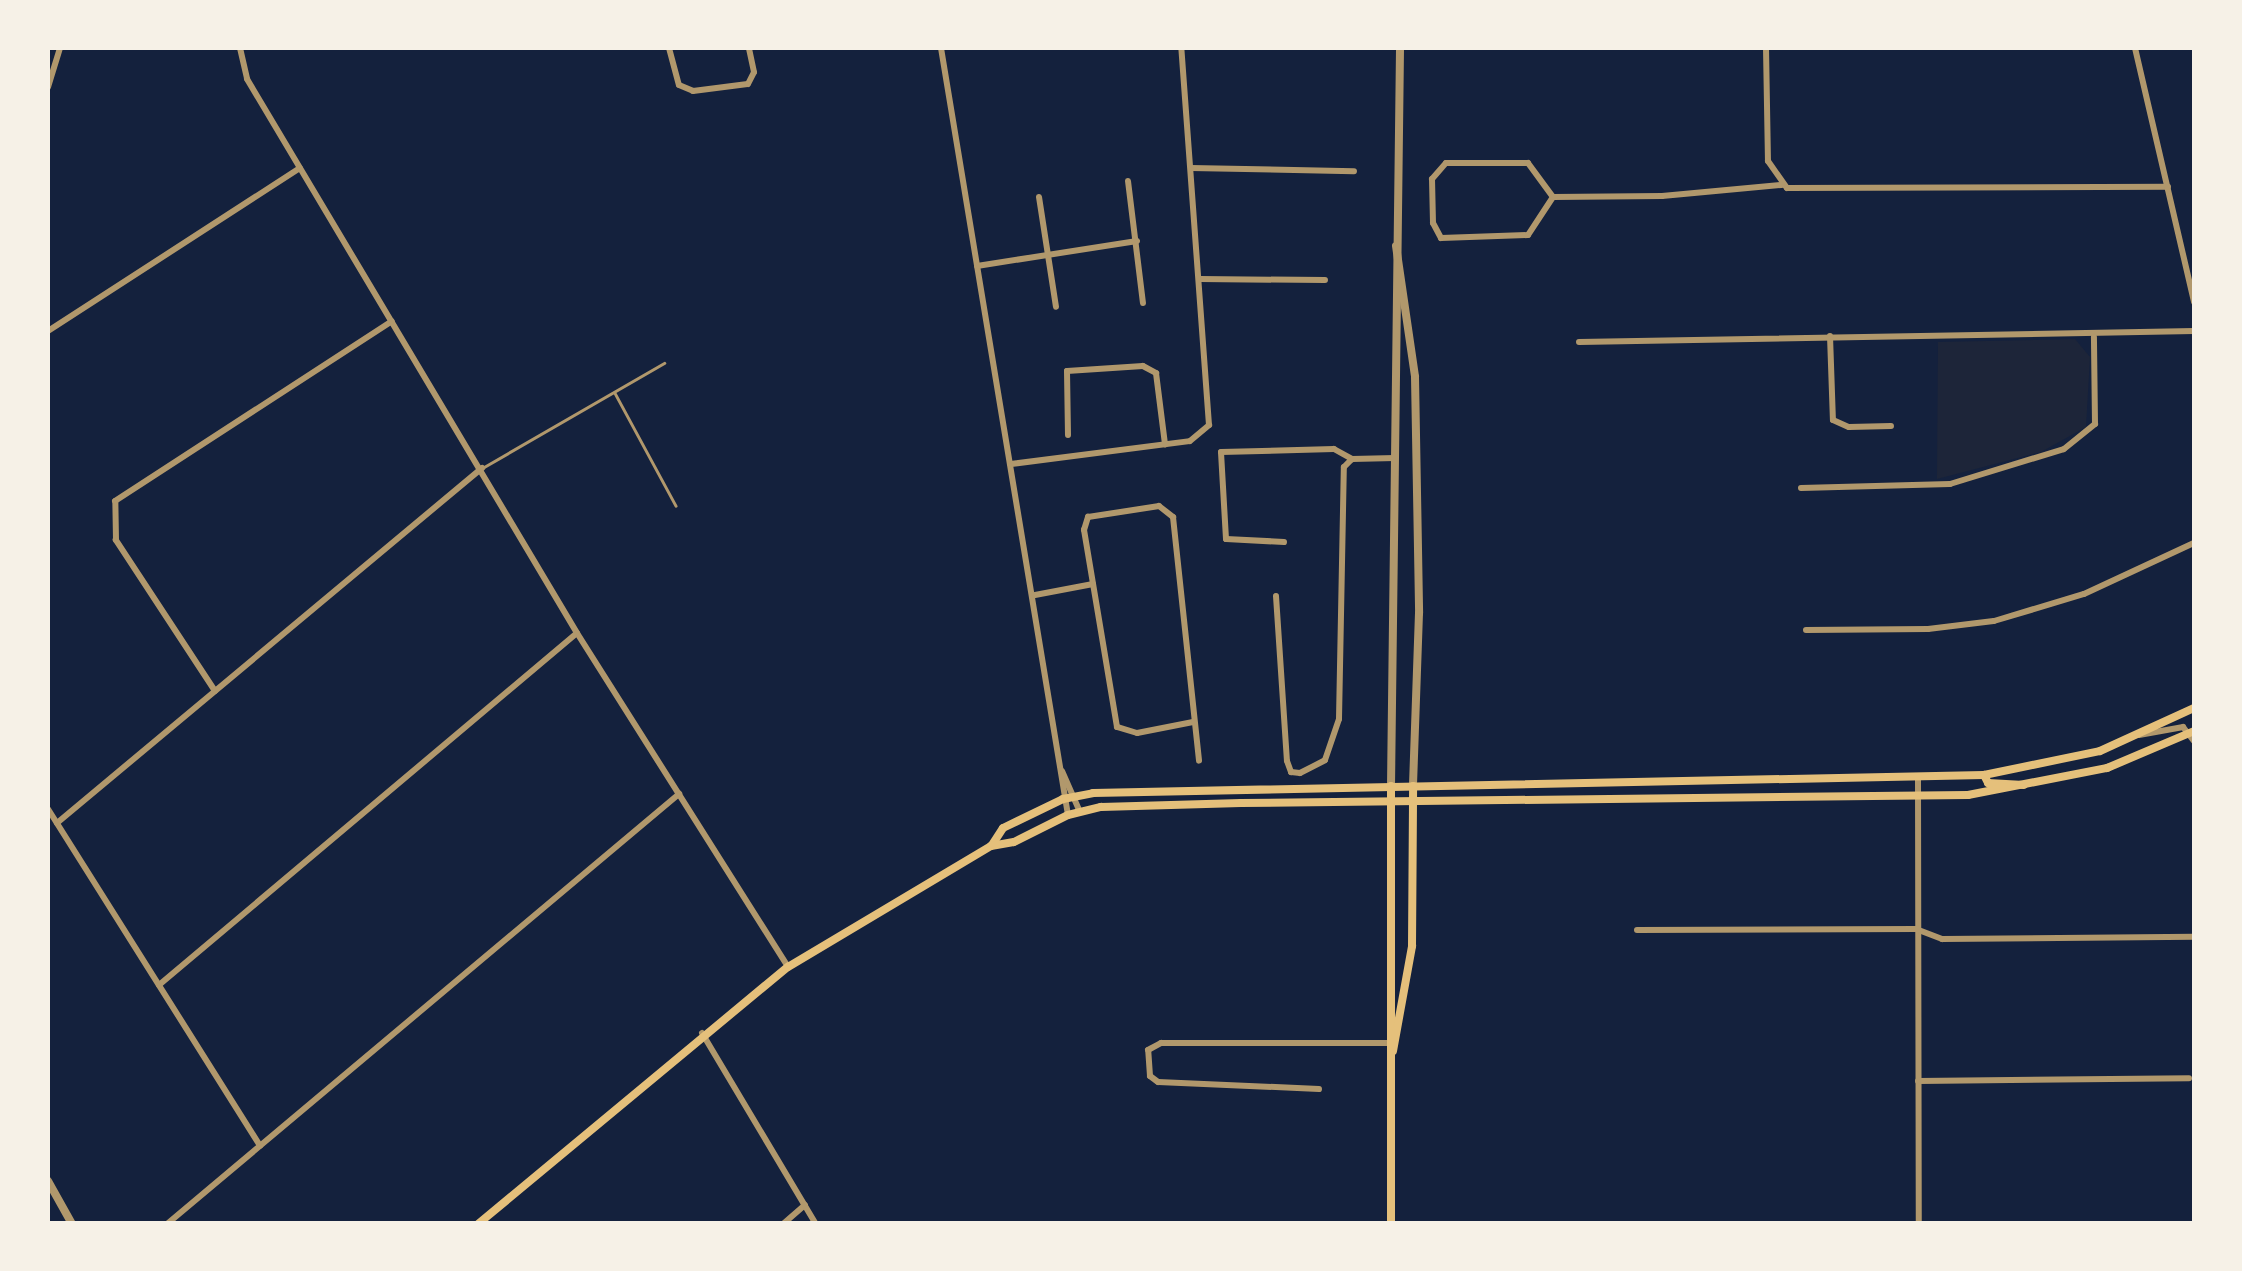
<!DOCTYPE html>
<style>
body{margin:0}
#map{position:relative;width:2242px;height:1271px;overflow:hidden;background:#14213d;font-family:Figtree,sans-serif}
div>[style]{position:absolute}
.green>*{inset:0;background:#1d2539}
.service>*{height:2.5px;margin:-1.25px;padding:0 1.25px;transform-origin:1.25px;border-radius:1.25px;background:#b1986c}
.minor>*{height:6px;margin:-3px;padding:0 3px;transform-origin:3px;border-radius:3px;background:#b1986c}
.tertiary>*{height:8px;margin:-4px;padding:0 4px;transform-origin:4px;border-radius:4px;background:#b1986c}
.secondary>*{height:8px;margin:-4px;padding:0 4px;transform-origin:4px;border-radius:4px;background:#e5c07b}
span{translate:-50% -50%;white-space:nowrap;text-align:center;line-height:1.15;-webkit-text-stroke:9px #f6f1e7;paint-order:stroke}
.frame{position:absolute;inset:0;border:50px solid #f6f1e7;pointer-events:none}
</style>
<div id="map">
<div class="green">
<i style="clip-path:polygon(2075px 339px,2090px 357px,2086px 427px,2041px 452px,1937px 479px,1938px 342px)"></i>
</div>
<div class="service">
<i style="left:615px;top:393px;width:128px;rotate:61.6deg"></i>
<i style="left:484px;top:467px;width:208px;rotate:-30deg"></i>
</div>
<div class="minor">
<i style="left:240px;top:48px;width:32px;rotate:77deg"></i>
<i style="left:247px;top:79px;width:645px;rotate:59.22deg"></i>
<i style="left:577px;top:633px;width:395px;rotate:57.7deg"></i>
<i style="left:669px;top:48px;width:38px;rotate:75deg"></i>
<i style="left:679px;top:85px;width:15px;rotate:23deg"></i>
<i style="left:693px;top:91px;width:55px;rotate:-7.3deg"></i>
<i style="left:748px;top:84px;width:13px;rotate:-63deg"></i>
<i style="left:754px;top:72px;width:25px;rotate:-102deg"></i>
<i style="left:941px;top:48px;width:777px;rotate:80.6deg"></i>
<i style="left:1766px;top:48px;width:113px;rotate:89deg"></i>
<i style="left:1768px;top:161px;width:33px;rotate:55deg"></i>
<i style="left:1787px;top:188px;width:381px;rotate:-0.2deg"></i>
<i style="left:2135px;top:48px;width:261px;rotate:76.9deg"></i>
<i style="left:48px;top:87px;width:41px;rotate:-72.9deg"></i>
<i style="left:1446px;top:163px;width:82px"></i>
<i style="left:1528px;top:163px;width:42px;rotate:53.7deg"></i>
<i style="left:1553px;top:197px;width:45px;rotate:123.3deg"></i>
<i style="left:1528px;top:235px;width:87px;rotate:178deg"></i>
<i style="left:1441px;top:238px;width:17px;rotate:-118deg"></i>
<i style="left:1433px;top:223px;width:44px;rotate:-91.3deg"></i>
<i style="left:1432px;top:179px;width:21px;rotate:-49deg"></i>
<i style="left:1191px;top:168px;width:163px;rotate:1.1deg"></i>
<i style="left:1128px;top:181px;width:123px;rotate:83deg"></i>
<i style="left:1039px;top:197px;width:111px;rotate:81.2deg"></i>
<i style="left:1553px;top:197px;width:109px;rotate:-0.5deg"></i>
<i style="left:1662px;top:196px;width:120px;rotate:-5.3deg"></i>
<i style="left:977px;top:266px;width:162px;rotate:-8.9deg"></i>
<i style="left:1200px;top:279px;width:125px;rotate:0.5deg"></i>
<i style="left:48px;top:331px;width:300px;rotate:-32.9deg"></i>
<i style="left:1830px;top:336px;width:84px;rotate:88deg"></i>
<i style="left:1833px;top:420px;width:17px;rotate:24deg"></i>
<i style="left:1849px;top:427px;width:42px;rotate:-1.4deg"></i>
<i style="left:1579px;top:342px;width:615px;rotate:-1.02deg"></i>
<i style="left:1068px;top:435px;width:64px;rotate:-90.9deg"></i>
<i style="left:1067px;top:371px;width:76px;rotate:-3.8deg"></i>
<i style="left:1143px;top:366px;width:15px;rotate:28deg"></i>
<i style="left:1156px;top:373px;width:72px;rotate:82.8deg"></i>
<i style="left:1011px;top:464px;width:180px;rotate:-7.3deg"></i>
<i style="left:1190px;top:441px;width:25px;rotate:-40deg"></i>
<i style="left:1209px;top:425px;width:378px;rotate:-94.2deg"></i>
<i style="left:1801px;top:488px;width:149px;rotate:-1.5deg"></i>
<i style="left:1950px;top:484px;width:119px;rotate:-17.1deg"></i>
<i style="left:2064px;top:449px;width:40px;rotate:-39deg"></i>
<i style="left:2095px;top:424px;width:87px;rotate:-90.7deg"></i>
<i style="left:1284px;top:542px;width:58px;rotate:-177deg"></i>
<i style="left:1226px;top:539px;width:87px;rotate:-93.3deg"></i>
<i style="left:1221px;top:452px;width:113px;rotate:-1.5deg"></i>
<i style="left:1334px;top:449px;width:21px;rotate:29deg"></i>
<i style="left:1035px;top:595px;width:59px;rotate:-10.7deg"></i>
<i style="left:1276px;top:596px;width:165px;rotate:86.2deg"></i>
<i style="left:1287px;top:761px;width:12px;rotate:70deg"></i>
<i style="left:1291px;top:772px;width:9px;rotate:6deg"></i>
<i style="left:1300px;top:773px;width:28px;rotate:-27deg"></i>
<i style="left:1325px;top:760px;width:43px;rotate:-71.1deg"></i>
<i style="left:1339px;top:719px;width:252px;rotate:-88.9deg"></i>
<i style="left:1344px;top:467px;width:11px;rotate:-45deg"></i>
<i style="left:1352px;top:459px;width:43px;rotate:-1.3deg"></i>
<i style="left:1806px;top:630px;width:122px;rotate:-0.5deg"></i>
<i style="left:1928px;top:629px;width:66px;rotate:-6.9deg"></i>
<i style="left:1994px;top:621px;width:94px;rotate:-16.7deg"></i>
<i style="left:2084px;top:594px;width:121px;rotate:-24.9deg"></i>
<i style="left:215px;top:691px;width:181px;rotate:-123.3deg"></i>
<i style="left:116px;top:540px;width:39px;rotate:-91deg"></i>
<i style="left:115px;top:501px;width:330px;rotate:-33deg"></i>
<i style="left:1193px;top:722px;width:57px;rotate:168.9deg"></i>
<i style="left:1137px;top:733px;width:21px;rotate:-163deg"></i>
<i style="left:1117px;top:727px;width:200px;rotate:-99.5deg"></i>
<i style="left:1084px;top:530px;width:14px;rotate:-73deg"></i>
<i style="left:1088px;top:517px;width:72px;rotate:-8.8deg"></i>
<i style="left:1159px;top:506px;width:18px;rotate:38deg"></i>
<i style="left:1173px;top:517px;width:245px;rotate:83.9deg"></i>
<i style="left:2139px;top:735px;width:45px;rotate:-10.3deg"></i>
<i style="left:2183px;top:727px;width:18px;rotate:52deg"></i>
<i style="left:1062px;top:771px;width:45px;rotate:66.3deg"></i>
<i style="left:1918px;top:779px;width:445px;rotate:89.9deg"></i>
<i style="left:48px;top:809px;width:398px;rotate:57.8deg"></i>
<i style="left:57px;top:823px;width:554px;rotate:-39.87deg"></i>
<i style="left:1637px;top:930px;width:279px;rotate:-0.2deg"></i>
<i style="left:1916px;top:929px;width:28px;rotate:21deg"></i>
<i style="left:1942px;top:939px;width:252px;rotate:-0.5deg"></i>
<i style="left:159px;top:985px;width:546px;rotate:-40.1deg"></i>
<i style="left:702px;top:1033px;width:222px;rotate:59.2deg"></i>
<i style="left:1918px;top:1081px;width:271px;rotate:-0.6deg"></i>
<i style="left:1319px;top:1089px;width:161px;rotate:-177.5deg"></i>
<i style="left:1158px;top:1082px;width:10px;rotate:-143deg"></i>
<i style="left:1150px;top:1076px;width:26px;rotate:-94deg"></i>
<i style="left:1148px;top:1050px;width:15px;rotate:-28deg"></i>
<i style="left:1161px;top:1043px;width:228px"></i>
<i style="left:167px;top:1224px;width:669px;rotate:-40.03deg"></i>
<i style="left:783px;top:1224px;width:29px;rotate:-41deg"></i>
</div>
<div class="tertiary">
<i style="left:1396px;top:246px;width:132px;rotate:81.7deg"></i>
<i style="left:1415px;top:377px;width:236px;rotate:89deg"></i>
<i style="left:1419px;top:613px;width:173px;rotate:92deg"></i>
<i style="left:1391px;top:786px;width:738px;rotate:-89.3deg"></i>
<i style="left:48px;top:1181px;width:49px;rotate:60.8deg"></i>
</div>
<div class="secondary">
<i style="left:1984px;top:775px;width:9px;rotate:63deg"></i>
<i style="left:1988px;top:783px;width:36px;rotate:3deg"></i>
<i style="left:1391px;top:786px;width:438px;rotate:90deg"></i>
<i style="left:992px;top:845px;width:20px;rotate:-57deg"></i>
<i style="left:1003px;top:828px;width:67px;rotate:-25.8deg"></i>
<i style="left:1063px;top:799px;width:31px;rotate:-11deg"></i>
<i style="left:1093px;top:793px;width:891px;rotate:-1.16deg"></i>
<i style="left:1984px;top:775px;width:118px;rotate:-11.7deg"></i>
<i style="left:2100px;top:751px;width:103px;rotate:-24.6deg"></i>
<i style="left:1393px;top:1051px;width:107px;rotate:-79.7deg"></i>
<i style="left:1412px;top:946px;width:160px;rotate:-89.6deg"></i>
<i style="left:478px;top:1224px;width:403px;rotate:-39.7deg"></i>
<i style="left:788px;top:967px;width:236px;rotate:-30.8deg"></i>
<i style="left:991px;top:846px;width:23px;rotate:-10deg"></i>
<i style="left:1014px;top:842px;width:60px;rotate:-26.6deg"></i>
<i style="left:1068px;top:815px;width:34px;rotate:-14deg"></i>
<i style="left:1101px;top:807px;width:140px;rotate:-1.6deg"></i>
<i style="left:1241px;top:803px;width:727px;rotate:-0.63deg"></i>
<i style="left:1968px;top:795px;width:142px;rotate:-11deg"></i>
<i style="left:2107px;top:768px;width:95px;rotate:-23deg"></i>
</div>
<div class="frame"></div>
</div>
